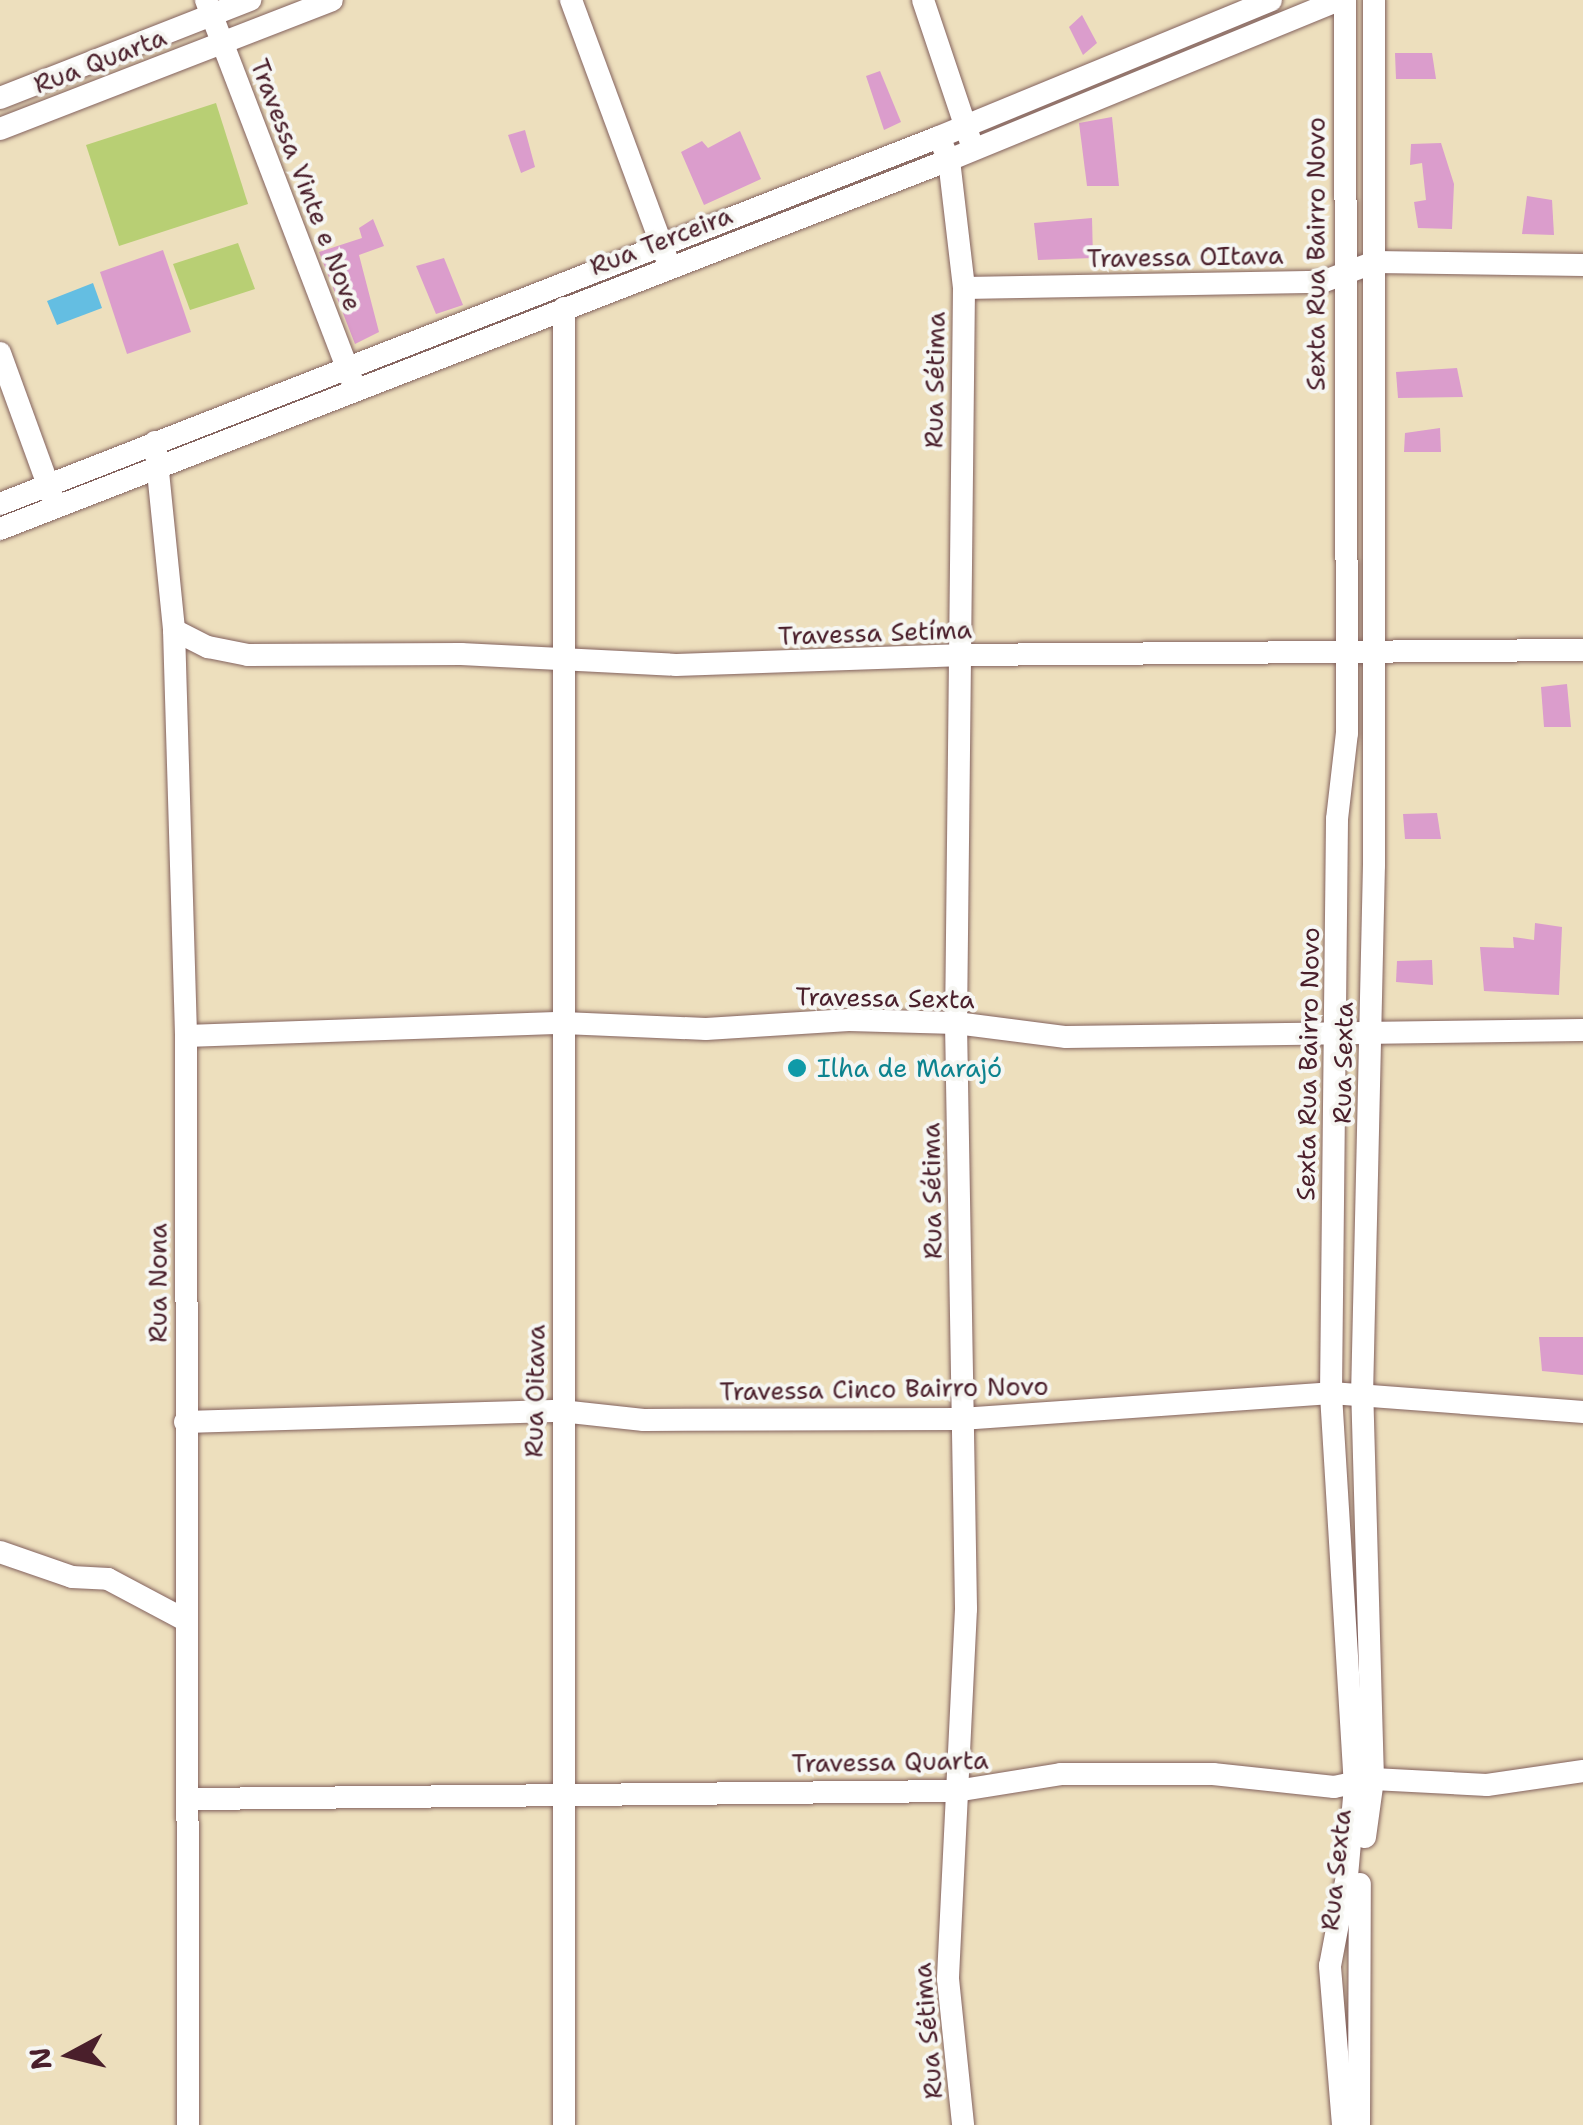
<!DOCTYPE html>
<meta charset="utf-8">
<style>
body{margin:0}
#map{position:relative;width:1583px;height:2125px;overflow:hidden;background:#eddfbd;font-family:"Shantell Sans",sans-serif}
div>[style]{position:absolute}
.green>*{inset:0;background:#b8cf74}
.water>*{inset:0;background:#64bee2}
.building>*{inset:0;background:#db9dcc}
.roads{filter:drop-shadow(0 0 2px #83625e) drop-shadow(0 0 2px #83625e)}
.minor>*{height:22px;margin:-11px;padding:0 11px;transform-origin:11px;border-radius:11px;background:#fff}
.dots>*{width:28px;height:28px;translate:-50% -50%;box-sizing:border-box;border:5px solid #f6f6f2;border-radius:50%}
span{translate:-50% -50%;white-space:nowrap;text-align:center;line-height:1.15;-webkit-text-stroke:8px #f6f6f2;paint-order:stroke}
.street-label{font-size:25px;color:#4a1f2b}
.culture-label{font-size:25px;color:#0d838f}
.left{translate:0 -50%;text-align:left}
.north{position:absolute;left:20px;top:2005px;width:100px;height:100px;-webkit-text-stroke:8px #f6f6f2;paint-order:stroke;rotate:263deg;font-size:28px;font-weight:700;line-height:40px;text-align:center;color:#4a1f2b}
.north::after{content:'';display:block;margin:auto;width:35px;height:45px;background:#4a1f2b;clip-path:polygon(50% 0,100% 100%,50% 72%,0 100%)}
</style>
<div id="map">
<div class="green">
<i style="clip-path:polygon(216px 103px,248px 204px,119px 246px,86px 145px)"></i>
<i style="clip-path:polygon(238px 243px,255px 289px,190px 310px,173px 264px)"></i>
</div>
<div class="water">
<i style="clip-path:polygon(93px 283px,102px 308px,57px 325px,47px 301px)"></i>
</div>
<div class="building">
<i style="clip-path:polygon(1082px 15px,1097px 43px,1083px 55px,1069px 27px)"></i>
<i style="clip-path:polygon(1395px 53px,1432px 53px,1436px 79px,1396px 79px)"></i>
<i style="clip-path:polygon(880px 71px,901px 122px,884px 130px,866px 76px)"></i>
<i style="clip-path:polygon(1112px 117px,1119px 186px,1087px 186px,1079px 123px)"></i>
<i style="clip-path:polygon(525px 130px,535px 167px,521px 173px,508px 135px)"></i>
<i style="clip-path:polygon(740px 131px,761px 179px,704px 205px,681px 152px,702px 141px,708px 148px)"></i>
<i style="clip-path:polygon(1441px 143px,1454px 184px,1452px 229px,1418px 228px,1414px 202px,1426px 200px,1422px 163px,1410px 165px,1411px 144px)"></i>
<i style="clip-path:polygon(1527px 196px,1552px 200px,1554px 235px,1522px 234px)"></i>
<i style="clip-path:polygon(1092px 218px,1093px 258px,1038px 260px,1034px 223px)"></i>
<i style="clip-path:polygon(373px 219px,384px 246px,359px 255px,379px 332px,355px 344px,319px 252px,362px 238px,359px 228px)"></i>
<i style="clip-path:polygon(163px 250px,191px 332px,127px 354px,100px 272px)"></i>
<i style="clip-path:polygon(444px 258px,463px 305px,436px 314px,416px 266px)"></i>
<i style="clip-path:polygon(1457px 368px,1463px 397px,1398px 398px,1396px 372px)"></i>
<i style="clip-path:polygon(1440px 428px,1441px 452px,1404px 452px,1405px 433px)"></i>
<i style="clip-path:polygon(1567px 684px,1571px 727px,1544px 727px,1541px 687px)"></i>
<i style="clip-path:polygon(1437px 813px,1441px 839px,1405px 839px,1403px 814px)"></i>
<i style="clip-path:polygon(1535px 923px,1562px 927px,1559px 995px,1484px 991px,1480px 947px,1514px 948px,1513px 937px,1534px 940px)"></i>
<i style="clip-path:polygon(1432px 960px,1433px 985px,1396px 982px,1397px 961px)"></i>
<i style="clip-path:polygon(1539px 1337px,1583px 1337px,1583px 1375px,1542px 1371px)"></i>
</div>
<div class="roads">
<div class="minor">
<i style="left:206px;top:0;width:407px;rotate:69deg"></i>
<i style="left:571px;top:0;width:276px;rotate:69.7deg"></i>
<i style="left:923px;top:0;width:148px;rotate:71.4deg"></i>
<i style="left:0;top:98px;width:269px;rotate:-21.4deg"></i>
<i style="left:0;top:129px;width:356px;rotate:-21.2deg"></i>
<i style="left:939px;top:137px;width:25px;rotate:67deg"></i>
<i style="left:949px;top:160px;width:129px;rotate:83.3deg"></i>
<i style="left:964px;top:288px;width:735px;rotate:90.62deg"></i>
<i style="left:956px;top:1023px;width:586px;rotate:89.02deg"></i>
<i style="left:966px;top:1609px;width:370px;rotate:92.8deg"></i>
<i style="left:948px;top:1979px;width:147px;rotate:84.1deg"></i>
<i style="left:964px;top:288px;width:358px;rotate:-1deg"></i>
<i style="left:1322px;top:282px;width:57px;rotate:-20.7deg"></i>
<i style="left:1375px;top:262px;width:208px;rotate:0.8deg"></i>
<i style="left:0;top:353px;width:155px;rotate:70deg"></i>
<i style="left:155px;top:442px;width:189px;rotate:84.2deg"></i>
<i style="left:174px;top:630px;width:406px;rotate:88.3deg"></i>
<i style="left:186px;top:1036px;width:1089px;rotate:89.89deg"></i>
<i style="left:0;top:504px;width:1008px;rotate:-21.35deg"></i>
<i style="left:939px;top:137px;width:359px;rotate:-22.4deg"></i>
<i style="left:0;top:529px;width:1018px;rotate:-21.25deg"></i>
<i style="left:949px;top:160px;width:422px;rotate:-22.3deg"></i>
<i style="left:174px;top:630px;width:38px;rotate:27deg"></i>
<i style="left:208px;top:647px;width:41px;rotate:11.3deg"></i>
<i style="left:248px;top:655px;width:213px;rotate:-0.3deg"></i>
<i style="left:461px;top:654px;width:215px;rotate:2.9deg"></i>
<i style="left:676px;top:665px;width:281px;rotate:-2deg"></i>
<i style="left:957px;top:655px;width:626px;rotate:-0.46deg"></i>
<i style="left:186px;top:1036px;width:377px;rotate:-2deg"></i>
<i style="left:563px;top:1023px;width:143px;rotate:2.4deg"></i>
<i style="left:706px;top:1029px;width:143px;rotate:-3.6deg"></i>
<i style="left:849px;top:1020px;width:107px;rotate:1.6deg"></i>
<i style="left:956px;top:1023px;width:111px;rotate:7.3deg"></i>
<i style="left:1066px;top:1037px;width:517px;rotate:-0.78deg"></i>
<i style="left:185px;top:1422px;width:376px;rotate:-1.7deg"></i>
<i style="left:561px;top:1411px;width:83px;rotate:6.2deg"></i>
<i style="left:644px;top:1420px;width:317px;rotate:-0.2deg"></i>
<i style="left:961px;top:1419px;width:371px;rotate:-4deg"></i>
<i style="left:1331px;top:1393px;width:253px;rotate:4.3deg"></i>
<i style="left:0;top:1552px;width:76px;rotate:19.1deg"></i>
<i style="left:72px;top:1577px;width:36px;rotate:3deg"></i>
<i style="left:108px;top:1579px;width:89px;rotate:28deg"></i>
<i style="left:193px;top:1799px;width:763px;rotate:-0.6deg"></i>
<i style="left:956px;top:1791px;width:106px;rotate:-9.2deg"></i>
<i style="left:1061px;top:1774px;width:152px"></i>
<i style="left:1213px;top:1774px;width:122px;rotate:6.1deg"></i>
<i style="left:1334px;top:1787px;width:40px;rotate:-12deg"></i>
<i style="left:1373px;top:1779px;width:114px;rotate:3deg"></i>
<i style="left:1487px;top:1785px;width:97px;rotate:-8.3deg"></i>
<i style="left:1365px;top:1837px;width:59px;rotate:-82.1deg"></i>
<i style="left:1373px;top:1779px;width:382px;rotate:-91.6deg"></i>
<i style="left:1362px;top:1397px;width:532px;rotate:-88.71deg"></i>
<i style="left:1374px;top:865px;width:865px;rotate:-90deg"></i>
<i style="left:564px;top:2125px;width:1817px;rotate:-90deg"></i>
<i style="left:1343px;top:2125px;width:160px;rotate:-94.7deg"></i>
<i style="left:1330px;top:1966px;width:92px;rotate:-79.3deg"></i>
<i style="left:1347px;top:1876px;width:89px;rotate:-84.9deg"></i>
<i style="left:1355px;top:1787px;width:395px;rotate:-93.5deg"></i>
<i style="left:1331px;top:1393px;width:574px;rotate:-89.4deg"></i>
<i style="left:1337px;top:819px;width:87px;rotate:-83.4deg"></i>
<i style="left:1347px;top:733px;width:733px;rotate:-90.16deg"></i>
<i style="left:1359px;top:2125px;width:241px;rotate:-89.8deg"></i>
</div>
</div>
<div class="dots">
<i style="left:797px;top:1068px;background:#0f9aa8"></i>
</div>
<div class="street-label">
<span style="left:100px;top:61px;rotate:-21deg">Rua Quarta</span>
<span style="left:306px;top:185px;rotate:69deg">Travessa Vinte e Nove</span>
<span style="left:661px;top:241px;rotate:-21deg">Rua Terceira</span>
<span style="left:1316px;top:254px;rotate:-90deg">Sexta Rua Bairro Novo</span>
<span style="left:1185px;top:257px;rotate:-1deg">Travessa OItava</span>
<span style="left:935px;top:380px;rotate:-89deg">Rua Sétima</span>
<span style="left:875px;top:633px;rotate:-2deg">Travessa Setíma</span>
<span style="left:885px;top:998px;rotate:1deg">Travessa Sexta</span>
<span style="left:1343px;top:1063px;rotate:-89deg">Rua Sexta</span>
<span style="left:1308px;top:1064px;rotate:-89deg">Sexta Rua Bairro Novo</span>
<span style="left:932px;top:1191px;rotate:-91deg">Rua Sétima</span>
<span style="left:158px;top:1283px;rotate:-90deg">Rua Nona</span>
<span style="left:884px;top:1389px;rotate:-1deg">Travessa Cinco Bairro Novo</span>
<span style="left:535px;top:1391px;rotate:-89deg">Rua Oitava</span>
<span style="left:890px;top:1762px;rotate:-1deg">Travessa Quarta</span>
<span style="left:1336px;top:1870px;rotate:-84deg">Rua Sexta</span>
<span style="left:928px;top:2031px;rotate:-95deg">Rua Sétima</span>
</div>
<div class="culture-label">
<span class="left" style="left:817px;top:1068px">Ilha de Marajó</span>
</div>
<div class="north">N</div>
</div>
